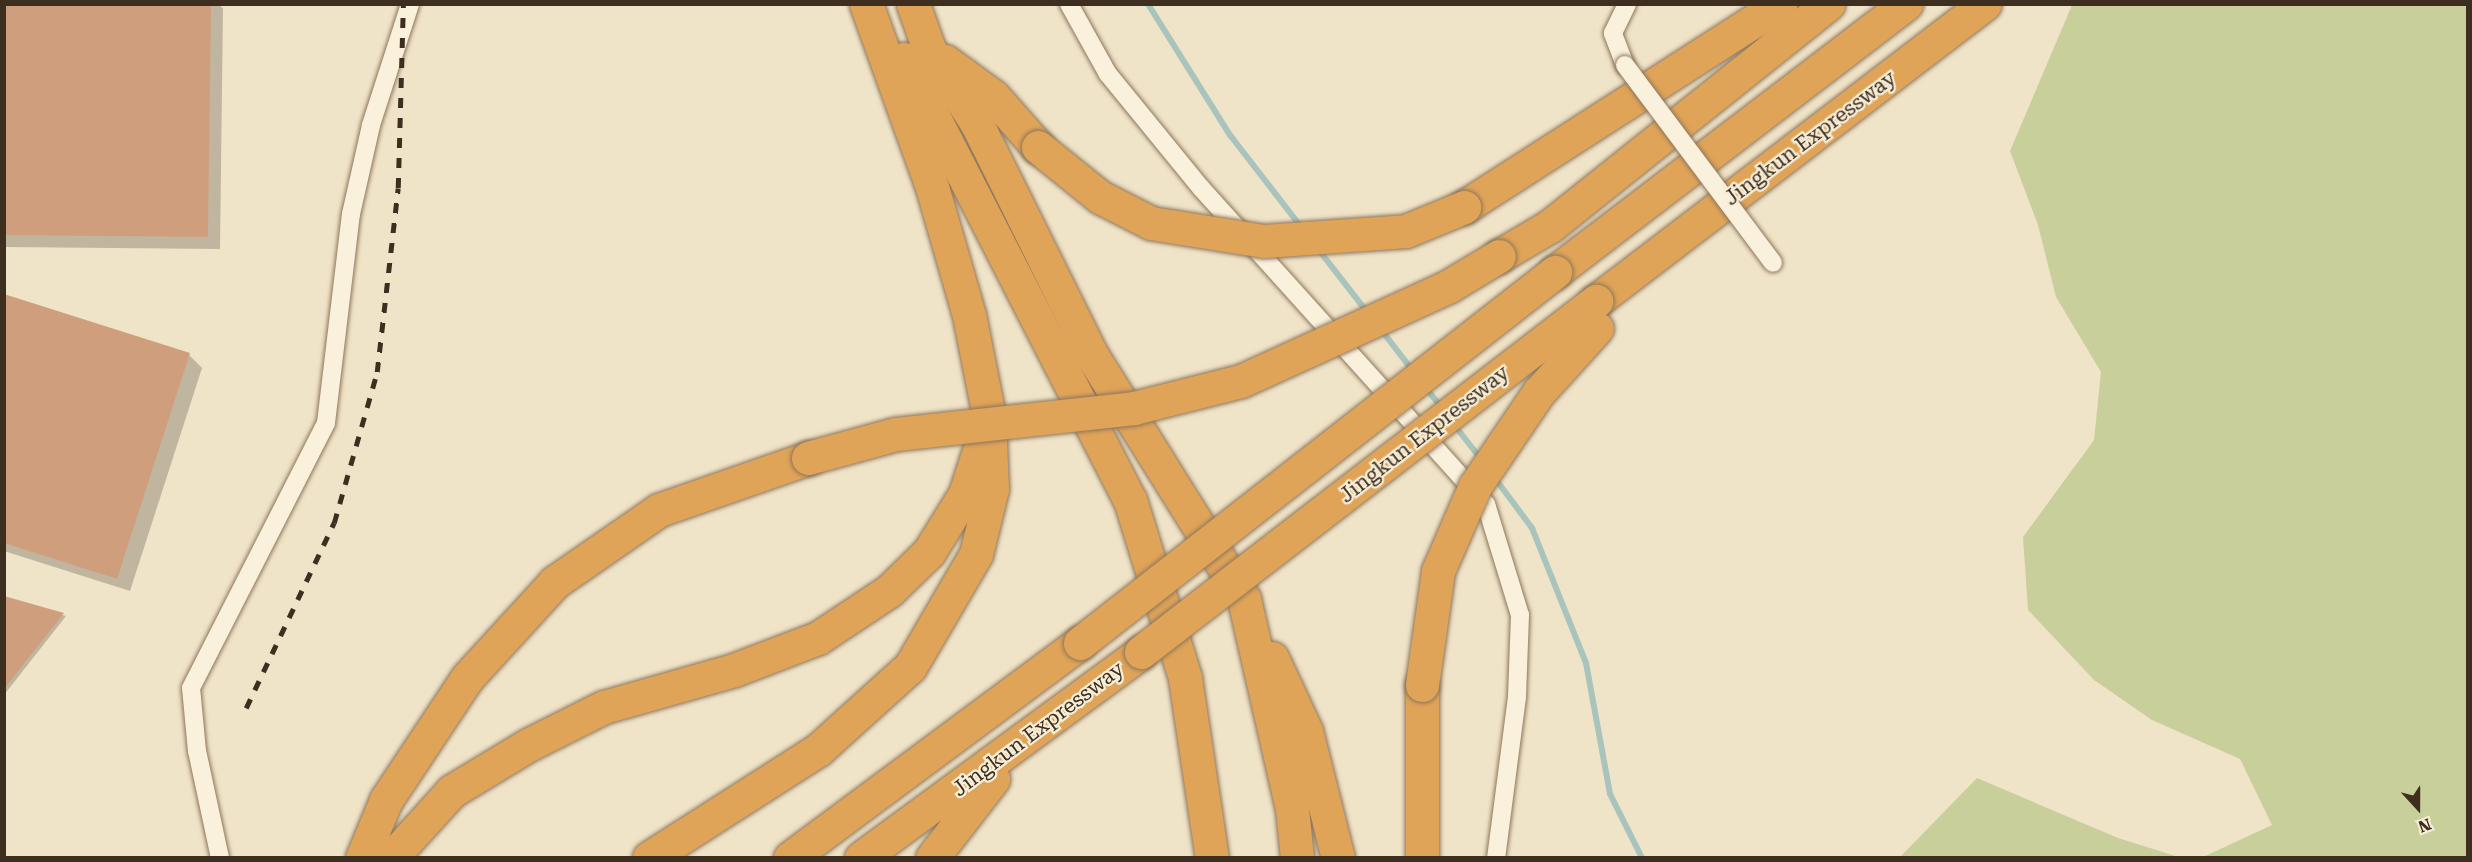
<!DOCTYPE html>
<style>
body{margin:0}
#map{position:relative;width:2472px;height:862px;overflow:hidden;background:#f0e4c8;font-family:"Roboto Serif",serif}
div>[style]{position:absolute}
.green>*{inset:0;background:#c9cf9b}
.shadow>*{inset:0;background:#0003}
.stream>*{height:6px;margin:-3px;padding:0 3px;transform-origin:3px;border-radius:3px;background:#a9c4bc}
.building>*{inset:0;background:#cf9f7d}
.roads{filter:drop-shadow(0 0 2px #8d765c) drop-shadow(0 0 2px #8d765c)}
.minor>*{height:18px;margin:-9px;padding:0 9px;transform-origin:9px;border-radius:9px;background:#faf1dc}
.motorway>*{height:33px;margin:-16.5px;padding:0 16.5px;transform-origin:16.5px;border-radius:16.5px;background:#e0a458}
.rail>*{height:4.5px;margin-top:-2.25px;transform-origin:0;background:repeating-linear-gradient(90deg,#3d2e20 0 10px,transparent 0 20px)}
.bridges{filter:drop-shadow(0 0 2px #8d765c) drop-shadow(0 0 2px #8d765c)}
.minor-bridge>*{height:18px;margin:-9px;padding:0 9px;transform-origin:9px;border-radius:9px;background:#faf1dc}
.motorway-bridge>*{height:33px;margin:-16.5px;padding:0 16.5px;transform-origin:16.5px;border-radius:16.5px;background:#e0a458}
span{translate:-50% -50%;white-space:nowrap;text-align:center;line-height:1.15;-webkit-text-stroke:4.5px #f7eed8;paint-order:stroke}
.street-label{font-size:21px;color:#3d2e20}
.frame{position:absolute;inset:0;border:6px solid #3d2e20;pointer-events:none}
.north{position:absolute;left:2388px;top:778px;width:60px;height:60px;-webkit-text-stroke:4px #f7eed8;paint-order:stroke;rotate:159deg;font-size:16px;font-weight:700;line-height:24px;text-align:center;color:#3d2e20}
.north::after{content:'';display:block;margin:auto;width:21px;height:27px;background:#3d2e20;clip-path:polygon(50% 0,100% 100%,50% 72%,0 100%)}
</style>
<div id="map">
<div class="green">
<i style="clip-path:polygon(2072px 5px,2467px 5px,2467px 857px,2203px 857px,2272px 825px,2240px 759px,2152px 720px,2094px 680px,2028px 610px,2023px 537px,2094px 440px,2101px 372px,2056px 297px,2038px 225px,2010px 151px)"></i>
<i style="clip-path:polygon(1977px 778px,2118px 838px,2179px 857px,1900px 857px)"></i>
</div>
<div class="shadow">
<i style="clip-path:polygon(4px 4px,219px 4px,223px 9px,220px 249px,4px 247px)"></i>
<i style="clip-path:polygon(4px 296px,189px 355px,202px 368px,130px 591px,4px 551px)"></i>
<i style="clip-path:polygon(4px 598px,66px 616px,4px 695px)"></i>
</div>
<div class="stream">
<i style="left:1148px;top:4px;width:155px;rotate:58deg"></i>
<i style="left:1230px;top:135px;width:116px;rotate:52.3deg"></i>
<i style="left:1318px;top:249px;width:80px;rotate:52.1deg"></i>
<i style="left:1379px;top:327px;width:56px;rotate:52.3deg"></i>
<i style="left:1425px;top:387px;width:26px;rotate:51deg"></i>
<i style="left:1452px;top:422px;width:47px;rotate:51.9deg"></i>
<i style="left:1494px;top:477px;width:64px;rotate:53.3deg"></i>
<i style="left:1532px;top:528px;width:145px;rotate:68.2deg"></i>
<i style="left:1586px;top:663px;width:133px;rotate:79.6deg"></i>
<i style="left:1610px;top:794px;width:72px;rotate:63.4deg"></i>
</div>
<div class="building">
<i style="clip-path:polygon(4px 4px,211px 4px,208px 237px,4px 235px)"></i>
<i style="clip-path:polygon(4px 294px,190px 353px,117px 579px,4px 543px)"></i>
<i style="clip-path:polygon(4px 596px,64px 613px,4px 689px)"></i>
</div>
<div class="roads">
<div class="minor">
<i style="left:1069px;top:4px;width:80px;rotate:60.9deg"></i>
<i style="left:1108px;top:74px;width:147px;rotate:50.8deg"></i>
<i style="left:1201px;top:188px;width:426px;rotate:48deg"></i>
<i style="left:1486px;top:504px;width:116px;rotate:73deg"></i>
<i style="left:1520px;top:615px;width:82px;rotate:92.1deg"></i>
<i style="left:1517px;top:697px;width:162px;rotate:97.4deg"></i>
<i style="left:1625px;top:65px;width:34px;rotate:-111deg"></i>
<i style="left:1613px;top:33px;width:32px;rotate:-64deg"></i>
<i style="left:220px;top:858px;width:109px;rotate:-102.1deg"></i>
<i style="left:197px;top:751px;width:63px;rotate:-95.4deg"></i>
<i style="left:191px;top:688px;width:297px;rotate:-63deg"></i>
<i style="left:326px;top:423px;width:210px;rotate:-83.2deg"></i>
<i style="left:351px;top:214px;width:91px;rotate:-77.3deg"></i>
<i style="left:371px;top:125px;width:127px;rotate:-72.1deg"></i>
</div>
<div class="motorway">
<i style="left:913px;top:4px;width:48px;rotate:70.4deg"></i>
<i style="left:929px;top:49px;width:89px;rotate:57.4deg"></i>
<i style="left:977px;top:124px;width:257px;rotate:63.6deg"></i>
<i style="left:1091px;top:354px;width:289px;rotate:58deg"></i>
<i style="left:1244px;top:599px;width:214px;rotate:77.1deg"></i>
<i style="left:1292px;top:808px;width:50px;rotate:84.3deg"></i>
<i style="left:904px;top:59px;width:496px;rotate:62.9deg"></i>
<i style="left:1130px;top:500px;width:186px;rotate:72.8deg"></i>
<i style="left:1185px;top:678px;width:182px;rotate:81.5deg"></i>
<i style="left:945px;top:61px;width:59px;rotate:36.1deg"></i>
<i style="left:993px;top:96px;width:68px;rotate:48.6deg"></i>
<i style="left:1464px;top:207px;width:376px;rotate:-32.7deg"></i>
<i style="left:1499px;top:256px;width:59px;rotate:-30.5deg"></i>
<i style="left:1550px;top:226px;width:356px;rotate:-38.6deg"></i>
<i style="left:1555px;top:272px;width:442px;rotate:-37.4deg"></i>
<i style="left:1596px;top:301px;width:489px;rotate:-37.4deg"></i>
<i style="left:1272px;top:658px;width:81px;rotate:65deg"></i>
<i style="left:1306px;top:731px;width:131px;rotate:75.9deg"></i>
<i style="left:362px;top:858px;width:63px;rotate:-67.5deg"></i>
<i style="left:386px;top:800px;width:146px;rotate:-56.4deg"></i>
<i style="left:467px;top:678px;width:130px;rotate:-47.5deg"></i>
<i style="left:555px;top:582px;width:126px;rotate:-34.7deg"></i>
<i style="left:659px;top:510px;width:158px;rotate:-19.2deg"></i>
<i style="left:391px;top:858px;width:91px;rotate:-47.7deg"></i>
<i style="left:452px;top:791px;width:91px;rotate:-31.1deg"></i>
<i style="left:530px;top:744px;width:83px;rotate:-26.6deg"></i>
<i style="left:604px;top:707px;width:135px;rotate:-15.9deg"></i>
<i style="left:734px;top:670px;width:90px;rotate:-20.9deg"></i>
<i style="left:818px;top:638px;width:85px;rotate:-33.5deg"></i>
<i style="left:889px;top:591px;width:56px;rotate:-44.3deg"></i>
<i style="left:929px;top:552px;width:68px;rotate:-58.2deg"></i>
<i style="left:965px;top:494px;width:56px;rotate:-72.2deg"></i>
<i style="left:649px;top:858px;width:201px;rotate:-32.6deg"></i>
<i style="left:818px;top:750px;width:124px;rotate:-42.1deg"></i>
<i style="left:910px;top:667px;width:131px;rotate:-59.7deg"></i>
<i style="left:976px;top:554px;width:67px;rotate:-76.2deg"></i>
<i style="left:992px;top:489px;width:73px;rotate:-92.4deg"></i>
<i style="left:989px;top:416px;width:103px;rotate:-101.2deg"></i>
<i style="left:969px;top:315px;width:133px;rotate:-106.1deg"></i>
<i style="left:932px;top:187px;width:195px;rotate:-109.8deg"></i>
<i style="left:790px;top:858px;width:361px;rotate:-36.6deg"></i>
<i style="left:861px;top:858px;width:348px;rotate:-36.3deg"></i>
<i style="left:932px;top:858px;width:100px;rotate:-52.3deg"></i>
<i style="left:1422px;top:858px;width:173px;rotate:-90deg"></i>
</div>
</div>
<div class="rail">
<i style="left:246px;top:708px;width:205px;rotate:-64.6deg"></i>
<i style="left:334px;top:523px;width:157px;rotate:-74.1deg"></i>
<i style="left:377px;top:372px;width:185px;rotate:-83.5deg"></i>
<i style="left:398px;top:188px;width:184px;rotate:-88.4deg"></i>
</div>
<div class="bridges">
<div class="minor-bridge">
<i style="left:1625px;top:65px;width:247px;rotate:53.2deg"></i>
</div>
<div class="motorway-bridge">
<i style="left:1038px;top:147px;width:80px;rotate:38.9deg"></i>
<i style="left:1100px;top:197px;width:57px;rotate:27deg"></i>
<i style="left:1151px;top:223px;width:114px;rotate:9.1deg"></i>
<i style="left:1264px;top:241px;width:142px;rotate:-4deg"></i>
<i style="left:1406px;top:231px;width:63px;rotate:-22.5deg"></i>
<i style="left:808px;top:458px;width:91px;rotate:-15.3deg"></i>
<i style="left:896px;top:434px;width:239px;rotate:-6.2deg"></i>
<i style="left:1134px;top:408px;width:110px;rotate:-14.2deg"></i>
<i style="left:1241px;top:381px;width:229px;rotate:-24.5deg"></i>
<i style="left:1449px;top:286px;width:58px;rotate:-31deg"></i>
<i style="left:1080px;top:643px;width:603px;rotate:-37.99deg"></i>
<i style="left:1141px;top:652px;width:575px;rotate:-37.65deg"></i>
<i style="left:1422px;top:685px;width:115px;rotate:-82deg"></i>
<i style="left:1438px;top:571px;width:93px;rotate:-66.5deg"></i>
<i style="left:1475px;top:486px;width:114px;rotate:-55.8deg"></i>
<i style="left:1539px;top:392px;width:86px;rotate:-47.8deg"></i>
</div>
</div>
<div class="street-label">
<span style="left:1810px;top:138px;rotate:-37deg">Jingkun Expressway</span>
<span style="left:1424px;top:434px;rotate:-38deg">Jingkun Expressway</span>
<span style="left:1038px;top:729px;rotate:-37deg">Jingkun Expressway</span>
</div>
<div class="frame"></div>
<div class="north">N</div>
</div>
